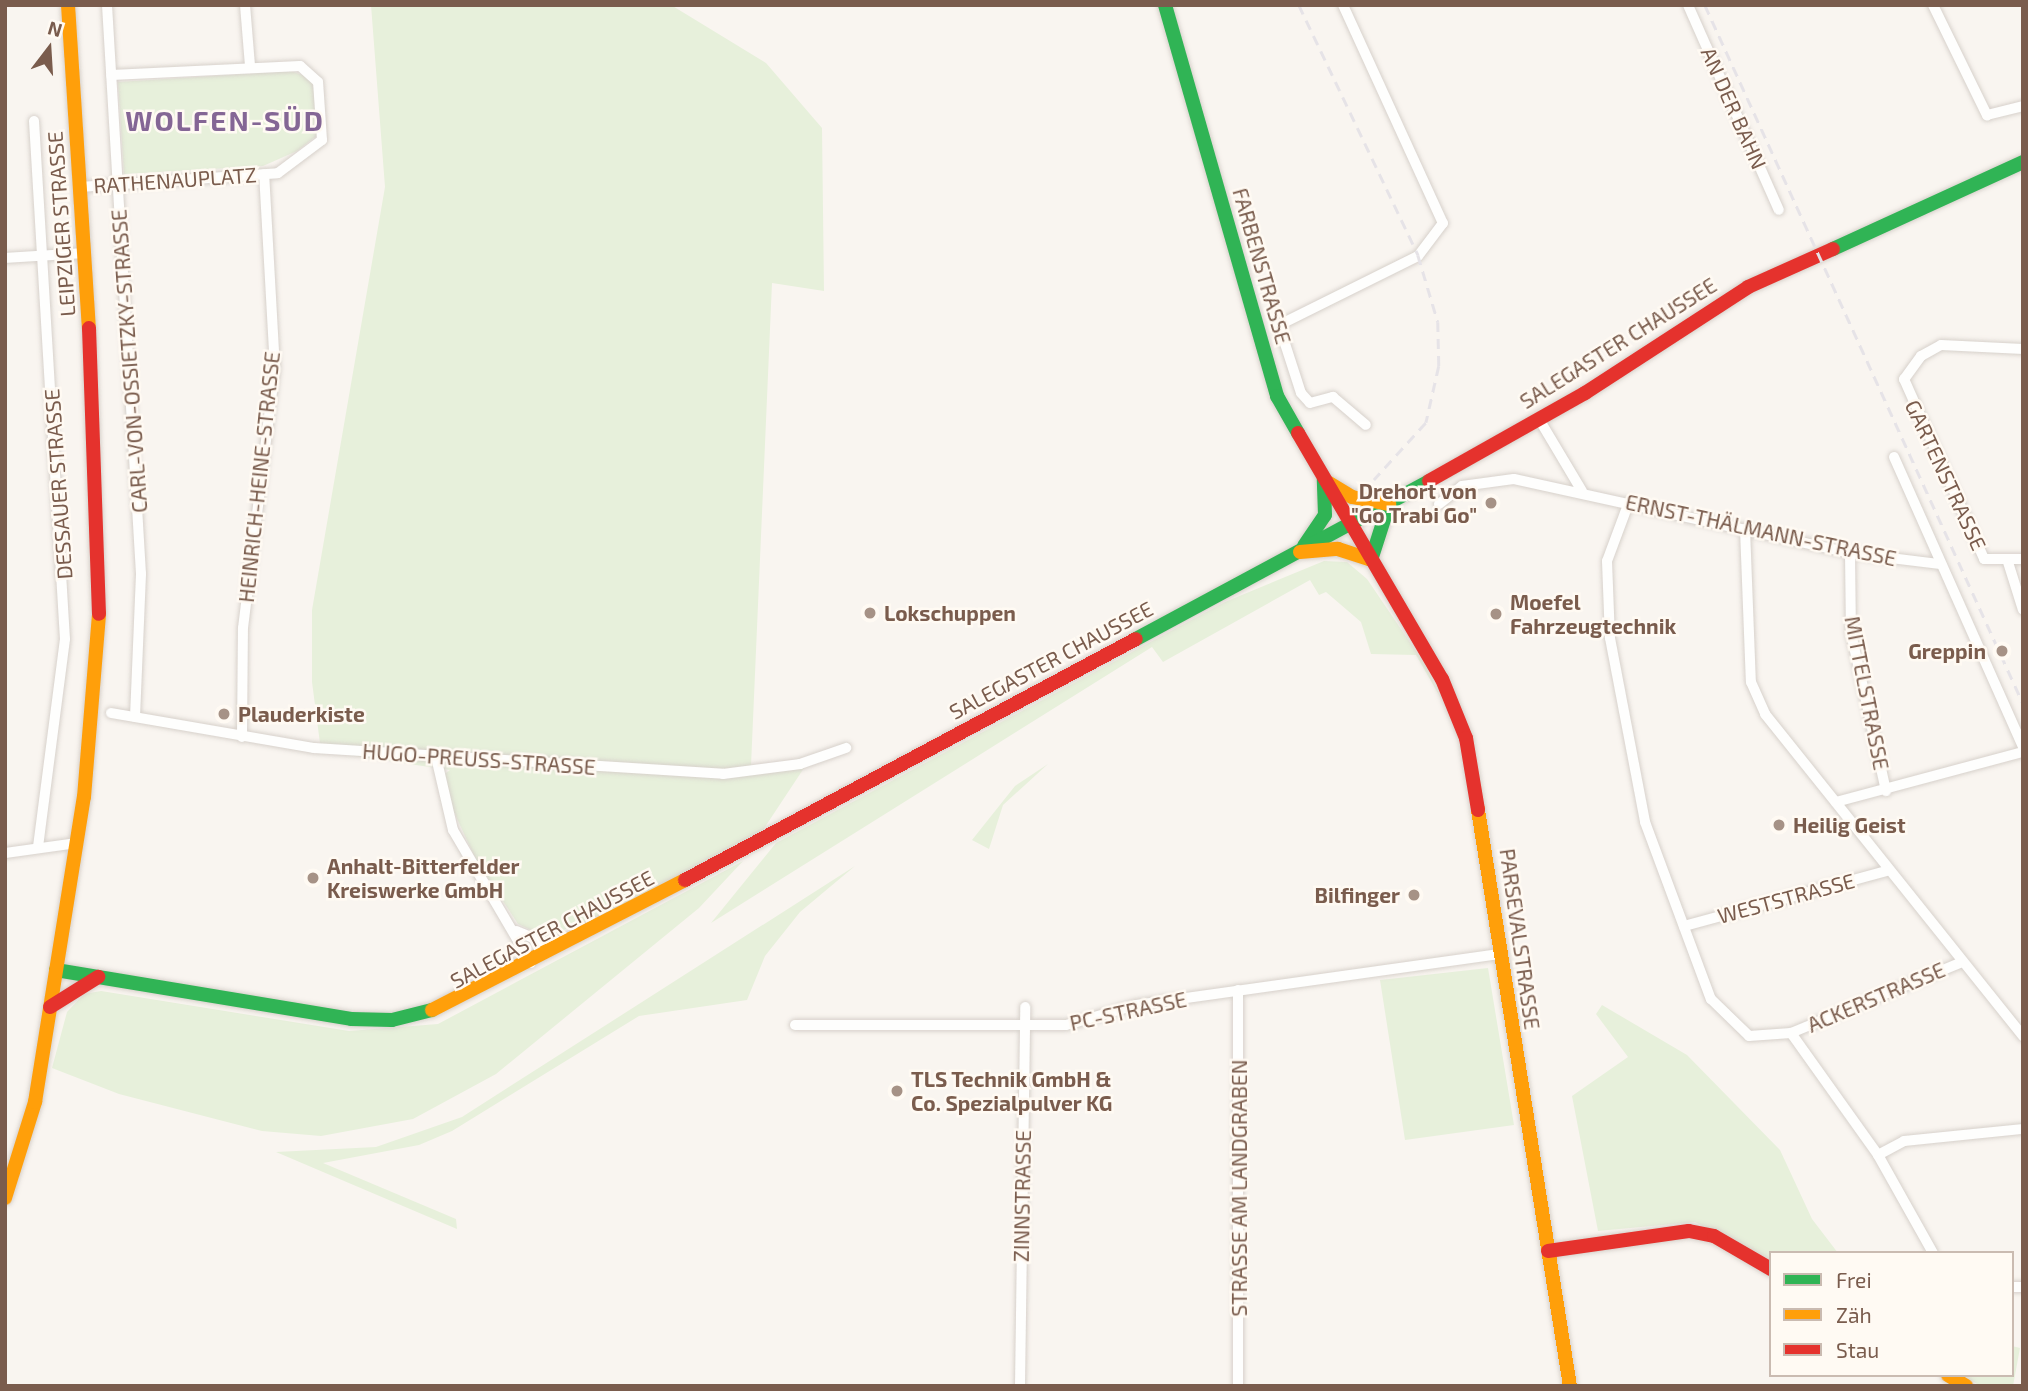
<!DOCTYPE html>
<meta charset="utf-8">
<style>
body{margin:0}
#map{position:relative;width:2028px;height:1391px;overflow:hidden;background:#f9f5f0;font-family:"Exo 2",sans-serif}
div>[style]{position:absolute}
.green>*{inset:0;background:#e7f0db}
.roads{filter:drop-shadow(0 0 2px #d7d1cb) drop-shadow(0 0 2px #d7d1cb)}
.street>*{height:10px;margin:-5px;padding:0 5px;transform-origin:5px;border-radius:5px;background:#fefefd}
.fast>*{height:14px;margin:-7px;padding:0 7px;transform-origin:7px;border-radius:7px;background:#30b455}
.slow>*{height:14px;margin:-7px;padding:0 7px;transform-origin:7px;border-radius:7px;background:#ff9f0a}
.jam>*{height:14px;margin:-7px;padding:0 7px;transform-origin:7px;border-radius:7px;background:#e5322d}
.rail>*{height:2.5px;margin-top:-1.25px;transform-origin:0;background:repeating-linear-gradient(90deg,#e6e3e7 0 10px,transparent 0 17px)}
.dots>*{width:19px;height:19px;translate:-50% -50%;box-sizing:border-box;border:4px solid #fffaf3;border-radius:50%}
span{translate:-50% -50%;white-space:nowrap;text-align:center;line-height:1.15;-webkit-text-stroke:5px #fffaf3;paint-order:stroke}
.street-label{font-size:21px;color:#7a5c4d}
.poi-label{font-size:21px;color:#7a5c4d;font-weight:700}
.right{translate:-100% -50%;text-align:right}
.left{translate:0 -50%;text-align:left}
.district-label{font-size:28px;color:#846695;font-weight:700;letter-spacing:2px}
.frame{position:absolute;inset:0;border:7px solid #7a5c4d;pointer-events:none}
.legend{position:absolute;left:1769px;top:1251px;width:245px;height:126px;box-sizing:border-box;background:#fffaf3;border:2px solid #cabbb1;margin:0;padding:9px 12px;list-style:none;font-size:21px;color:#7a5c4d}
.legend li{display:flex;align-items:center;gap:14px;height:35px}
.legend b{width:35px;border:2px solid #cabbb1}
.north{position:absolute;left:14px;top:14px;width:70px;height:70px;-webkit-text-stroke:5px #fffaf3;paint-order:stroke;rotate:17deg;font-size:19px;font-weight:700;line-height:28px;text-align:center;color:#7a5c4d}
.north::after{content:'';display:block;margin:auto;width:24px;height:32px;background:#7a5c4d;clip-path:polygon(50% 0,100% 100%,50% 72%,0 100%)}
</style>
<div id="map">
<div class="green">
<i style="clip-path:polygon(371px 5px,671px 5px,766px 63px,822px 128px,824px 291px,772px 283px,751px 766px,754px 774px,804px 768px,763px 830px,621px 907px,546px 937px,518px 924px,476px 860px,448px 799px,442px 776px,450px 770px,321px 751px,312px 682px,312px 610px,385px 187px)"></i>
<i style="clip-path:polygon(291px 71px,308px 77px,316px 91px,319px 134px,297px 151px,263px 166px,124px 174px,118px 82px)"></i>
<i style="clip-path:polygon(1324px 561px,1347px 562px,1367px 579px,1424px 663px,1443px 702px,1416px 655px,1371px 654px,1361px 622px,1326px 592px,1319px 595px,1310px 580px,1163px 662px,1152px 647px,711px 923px,776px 843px,1225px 602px)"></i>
<i style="clip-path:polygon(1048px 764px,1003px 805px,989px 849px,972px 840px,1015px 786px)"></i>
<i style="clip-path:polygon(743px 861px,699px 908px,496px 1074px,413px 1119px,321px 1136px,262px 1131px,119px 1094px,52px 1068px,67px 1012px,84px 994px,101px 991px,349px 1031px,438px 1024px)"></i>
<i style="clip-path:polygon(855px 866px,800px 912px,765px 956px,747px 1000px,639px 1016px,452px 1131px,419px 1145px,323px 1163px,456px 1219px,457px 1229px,276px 1152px,376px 1147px,462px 1117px)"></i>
<i style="clip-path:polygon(1488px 968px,1514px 1125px,1405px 1140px,1380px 980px)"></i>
<i style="clip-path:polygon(1602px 1005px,1687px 1055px,1780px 1150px,1812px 1219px,1838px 1253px,1771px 1253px,1771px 1260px,1695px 1222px,1598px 1231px,1572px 1096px,1628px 1057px,1596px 1014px)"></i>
<i style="clip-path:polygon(2012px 1346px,2020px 1348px,2013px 1386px,1980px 1386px,1963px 1375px,2012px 1375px)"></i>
</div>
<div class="roads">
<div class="street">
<i style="left:107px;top:5px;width:570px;rotate:86.58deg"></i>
<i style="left:141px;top:574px;width:143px;rotate:92.4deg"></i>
<i style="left:245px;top:5px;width:61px;rotate:85.3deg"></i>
<i style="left:1343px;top:5px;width:240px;rotate:65.4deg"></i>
<i style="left:1443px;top:223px;width:41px;rotate:127.1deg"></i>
<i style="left:1418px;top:256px;width:155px;rotate:153.6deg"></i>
<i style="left:1279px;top:325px;width:71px;rotate:72.1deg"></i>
<i style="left:1301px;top:393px;width:13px;rotate:48deg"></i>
<i style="left:1310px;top:403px;width:24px;rotate:-15deg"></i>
<i style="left:1333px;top:397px;width:43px;rotate:40.3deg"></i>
<i style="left:1688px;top:5px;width:224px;rotate:66.1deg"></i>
<i style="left:1933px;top:5px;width:123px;rotate:63.9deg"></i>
<i style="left:1987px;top:115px;width:37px;rotate:-14deg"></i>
<i style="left:34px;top:121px;width:519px;rotate:86.58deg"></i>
<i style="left:65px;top:639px;width:209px;rotate:97.4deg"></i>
<i style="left:80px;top:187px;width:198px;rotate:-4deg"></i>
<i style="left:278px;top:173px;width:55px;rotate:-36.9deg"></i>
<i style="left:322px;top:140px;width:58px;rotate:-93.9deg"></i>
<i style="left:318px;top:82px;width:24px;rotate:-138deg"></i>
<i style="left:300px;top:66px;width:189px;rotate:177.3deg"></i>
<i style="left:5px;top:258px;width:79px;rotate:-3.6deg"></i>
<i style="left:2023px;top:349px;width:82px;rotate:-177.2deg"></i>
<i style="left:1941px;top:345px;width:23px;rotate:151deg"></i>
<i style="left:1921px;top:356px;width:29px;rotate:126deg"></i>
<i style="left:1904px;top:379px;width:197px;rotate:66deg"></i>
<i style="left:1984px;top:559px;width:39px"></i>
<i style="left:1539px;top:419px;width:84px;rotate:59.2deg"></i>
<i style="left:1894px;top:457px;width:317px;rotate:66deg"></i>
<i style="left:1629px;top:502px;width:63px;rotate:110.4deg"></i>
<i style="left:1607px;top:561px;width:77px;rotate:87.8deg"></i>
<i style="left:1610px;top:638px;width:187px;rotate:79.2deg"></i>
<i style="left:1645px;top:822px;width:189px;rotate:69.6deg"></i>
<i style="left:1711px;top:999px;width:53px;rotate:44.2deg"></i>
<i style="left:1749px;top:1036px;width:42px;rotate:-4.1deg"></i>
<i style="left:1791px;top:1033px;width:150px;rotate:54.5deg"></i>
<i style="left:1878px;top:1155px;width:112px;rotate:60.7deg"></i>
<i style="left:1439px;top:504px;width:29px;rotate:-38deg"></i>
<i style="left:1462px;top:486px;width:52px;rotate:-7.7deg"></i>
<i style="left:1514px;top:479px;width:344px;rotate:12.4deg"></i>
<i style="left:1850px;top:553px;width:91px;rotate:7deg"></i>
<i style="left:1745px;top:529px;width:153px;rotate:87.8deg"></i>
<i style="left:1751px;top:682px;width:35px;rotate:66deg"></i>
<i style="left:1765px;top:714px;width:413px;rotate:51.3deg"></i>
<i style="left:1850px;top:553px;width:80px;rotate:89.3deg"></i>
<i style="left:1851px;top:633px;width:162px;rotate:77.5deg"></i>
<i style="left:2007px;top:559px;width:53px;rotate:72.6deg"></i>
<i style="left:111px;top:713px;width:206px;rotate:9.8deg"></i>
<i style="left:314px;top:748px;width:410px;rotate:3.6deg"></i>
<i style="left:723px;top:774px;width:78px;rotate:-7.4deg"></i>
<i style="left:800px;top:764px;width:49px;rotate:-19.2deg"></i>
<i style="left:242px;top:737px;width:109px;rotate:-89.5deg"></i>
<i style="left:243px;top:628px;width:261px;rotate:-83deg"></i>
<i style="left:275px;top:369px;width:195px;rotate:-93.2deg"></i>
<i style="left:436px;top:757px;width:75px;rotate:76.9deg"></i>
<i style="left:453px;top:830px;width:154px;rotate:59.6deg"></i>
<i style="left:1836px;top:802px;width:194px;rotate:-15deg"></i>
<i style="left:5px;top:853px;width:73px;rotate:-7.9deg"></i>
<i style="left:1684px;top:926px;width:210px;rotate:-15.2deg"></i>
<i style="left:516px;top:931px;width:29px;rotate:22deg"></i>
<i style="left:543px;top:942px;width:28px;rotate:-4deg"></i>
<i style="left:1238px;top:990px;width:396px;rotate:90deg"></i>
<i style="left:795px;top:1025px;width:271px"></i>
<i style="left:1066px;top:1025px;width:73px;rotate:-15.9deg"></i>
<i style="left:1136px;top:1005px;width:369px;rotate:-8deg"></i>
<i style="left:1791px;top:1033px;width:185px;rotate:-22.5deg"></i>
<i style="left:1878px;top:1155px;width:30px;rotate:-28deg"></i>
<i style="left:1904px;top:1141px;width:120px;rotate:-5.8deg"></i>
<i style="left:2012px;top:1287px;width:11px"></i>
<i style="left:1020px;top:1386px;width:379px;rotate:-89.2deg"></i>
</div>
<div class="fast">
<i style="left:1165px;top:5px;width:407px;rotate:74deg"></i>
<i style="left:1277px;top:396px;width:43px;rotate:60.4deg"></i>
<i style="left:1833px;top:249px;width:209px;rotate:-24.6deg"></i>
<i style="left:1304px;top:546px;width:37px;rotate:-56deg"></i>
<i style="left:1325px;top:515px;width:35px;rotate:-92deg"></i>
<i style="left:1371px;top:560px;width:59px;rotate:-72.2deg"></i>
<i style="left:1136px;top:639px;width:333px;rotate:-28.3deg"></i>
<i style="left:56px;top:970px;width:299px;rotate:9.4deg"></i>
<i style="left:351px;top:1019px;width:41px;rotate:1.4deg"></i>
<i style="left:392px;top:1020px;width:41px;rotate:-14deg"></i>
</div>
<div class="slow">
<i style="left:68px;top:5px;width:324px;rotate:86.3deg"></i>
<i style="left:1329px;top:483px;width:27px;rotate:31deg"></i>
<i style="left:1352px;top:497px;width:38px;rotate:11deg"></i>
<i style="left:1300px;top:552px;width:38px;rotate:-5deg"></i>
<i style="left:1338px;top:549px;width:35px;rotate:18deg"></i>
<i style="left:1478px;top:810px;width:583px;rotate:80.93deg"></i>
<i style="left:432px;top:1010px;width:284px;rotate:-27.2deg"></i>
<i style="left:5px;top:1198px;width:101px;rotate:-72.6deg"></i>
<i style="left:35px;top:1102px;width:309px;rotate:-80.9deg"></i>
<i style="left:84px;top:797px;width:184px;rotate:-85.3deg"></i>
<i style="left:1948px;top:1375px;width:21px;rotate:31deg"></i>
</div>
<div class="jam">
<i style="left:89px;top:328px;width:286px;rotate:88deg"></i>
<i style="left:1298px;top:433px;width:285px;rotate:59.7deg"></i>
<i style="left:1442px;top:679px;width:64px;rotate:67.9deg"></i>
<i style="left:1466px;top:738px;width:73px;rotate:80.5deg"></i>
<i style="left:1429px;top:481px;width:179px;rotate:-29.4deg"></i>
<i style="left:1585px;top:393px;width:194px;rotate:-33deg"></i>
<i style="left:1748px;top:287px;width:93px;rotate:-24.1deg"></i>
<i style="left:685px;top:880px;width:511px;rotate:-28.12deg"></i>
<i style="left:50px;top:1007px;width:57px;rotate:-32deg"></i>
<i style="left:1548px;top:1251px;width:142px;rotate:-8.1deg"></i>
<i style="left:1689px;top:1231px;width:25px;rotate:11deg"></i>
<i style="left:1714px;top:1236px;width:66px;rotate:30.1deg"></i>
</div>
</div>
<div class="rail">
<i style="left:1299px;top:5px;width:277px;rotate:64.5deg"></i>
<i style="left:1418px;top:255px;width:70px;rotate:73.4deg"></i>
<i style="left:1438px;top:322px;width:44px;rotate:88.7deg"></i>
<i style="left:1439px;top:366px;width:58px;rotate:102.8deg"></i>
<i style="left:1426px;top:423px;width:77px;rotate:132.4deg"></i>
<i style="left:1705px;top:5px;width:767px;rotate:65.51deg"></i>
</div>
<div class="dots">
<i style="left:1491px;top:503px;background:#a69286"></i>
<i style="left:870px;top:613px;background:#a69286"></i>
<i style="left:1496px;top:614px;background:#a69286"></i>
<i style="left:2002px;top:651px;background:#a69286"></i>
<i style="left:224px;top:714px;background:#a69286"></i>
<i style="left:1779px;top:825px;background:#a69286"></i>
<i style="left:313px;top:878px;background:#a69286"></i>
<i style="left:1414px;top:895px;background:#a69286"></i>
<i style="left:897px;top:1091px;background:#a69286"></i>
</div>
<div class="street-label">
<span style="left:1734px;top:108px;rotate:66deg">AN DER BAHN</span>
<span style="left:175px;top:180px;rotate:-4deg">RATHENAUPLATZ</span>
<span style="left:61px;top:224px;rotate:-94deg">LEIPZIGER STRASSE</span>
<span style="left:1262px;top:266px;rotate:74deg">FARBENSTRASSE</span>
<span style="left:1618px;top:343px;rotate:-32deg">SALEGASTER CHAUSSEE</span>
<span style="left:129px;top:361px;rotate:-94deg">CARL-VON-OSSIETZKY-STRASSE</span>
<span style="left:1946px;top:475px;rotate:65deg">GARTENSTRASSE</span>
<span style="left:259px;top:477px;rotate:-84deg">HEINRICH-HEINE-STRASSE</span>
<span style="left:58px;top:484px;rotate:-94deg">DESSAUER STRASSE</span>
<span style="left:1761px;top:530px;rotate:12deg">ERNST-THÄLMANN-STRASSE</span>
<span style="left:1051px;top:660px;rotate:-28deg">SALEGASTER CHAUSSEE</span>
<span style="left:1867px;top:693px;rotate:79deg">MITTELSTRASSE</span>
<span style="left:479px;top:759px;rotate:4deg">HUGO-PREUSS-STRASSE</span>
<span style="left:1786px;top:898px;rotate:-15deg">WESTSTRASSE</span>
<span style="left:552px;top:929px;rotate:-28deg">SALEGASTER CHAUSSEE</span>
<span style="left:1520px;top:939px;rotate:82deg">PARSEVALSTRASSE</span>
<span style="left:1876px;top:997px;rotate:-23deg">ACKERSTRASSE</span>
<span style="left:1128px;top:1011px;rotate:-12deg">PC-STRASSE</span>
<span style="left:1239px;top:1188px;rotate:-90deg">STRASSE AM LANDGRABEN</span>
<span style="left:1022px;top:1196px;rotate:-89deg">ZINNSTRASSE</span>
</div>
<div class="poi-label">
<span class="right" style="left:1477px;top:503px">Drehort von<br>"Go Trabi Go"</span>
<span class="left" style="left:1510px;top:614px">Moefel<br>Fahrzeugtechnik</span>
<span class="left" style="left:884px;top:613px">Lokschuppen</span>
<span class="right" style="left:1986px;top:651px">Greppin</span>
<span class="left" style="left:238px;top:714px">Plauderkiste</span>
<span class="left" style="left:1793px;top:825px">Heilig Geist</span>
<span class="left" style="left:327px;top:878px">Anhalt-Bitterfelder<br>Kreiswerke GmbH</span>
<span class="right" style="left:1400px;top:895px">Bilfinger</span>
<span class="left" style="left:911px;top:1091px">TLS Technik GmbH &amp;<br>Co. Spezialpulver KG</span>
</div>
<div class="district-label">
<span style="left:225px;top:120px">WOLFEN-SÜD</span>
</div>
<div class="frame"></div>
<ul class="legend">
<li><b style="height:9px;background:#30b455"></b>Frei</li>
<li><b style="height:9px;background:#ff9f0a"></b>Zäh</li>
<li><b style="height:9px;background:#e5322d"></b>Stau</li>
</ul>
<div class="north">N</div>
</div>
